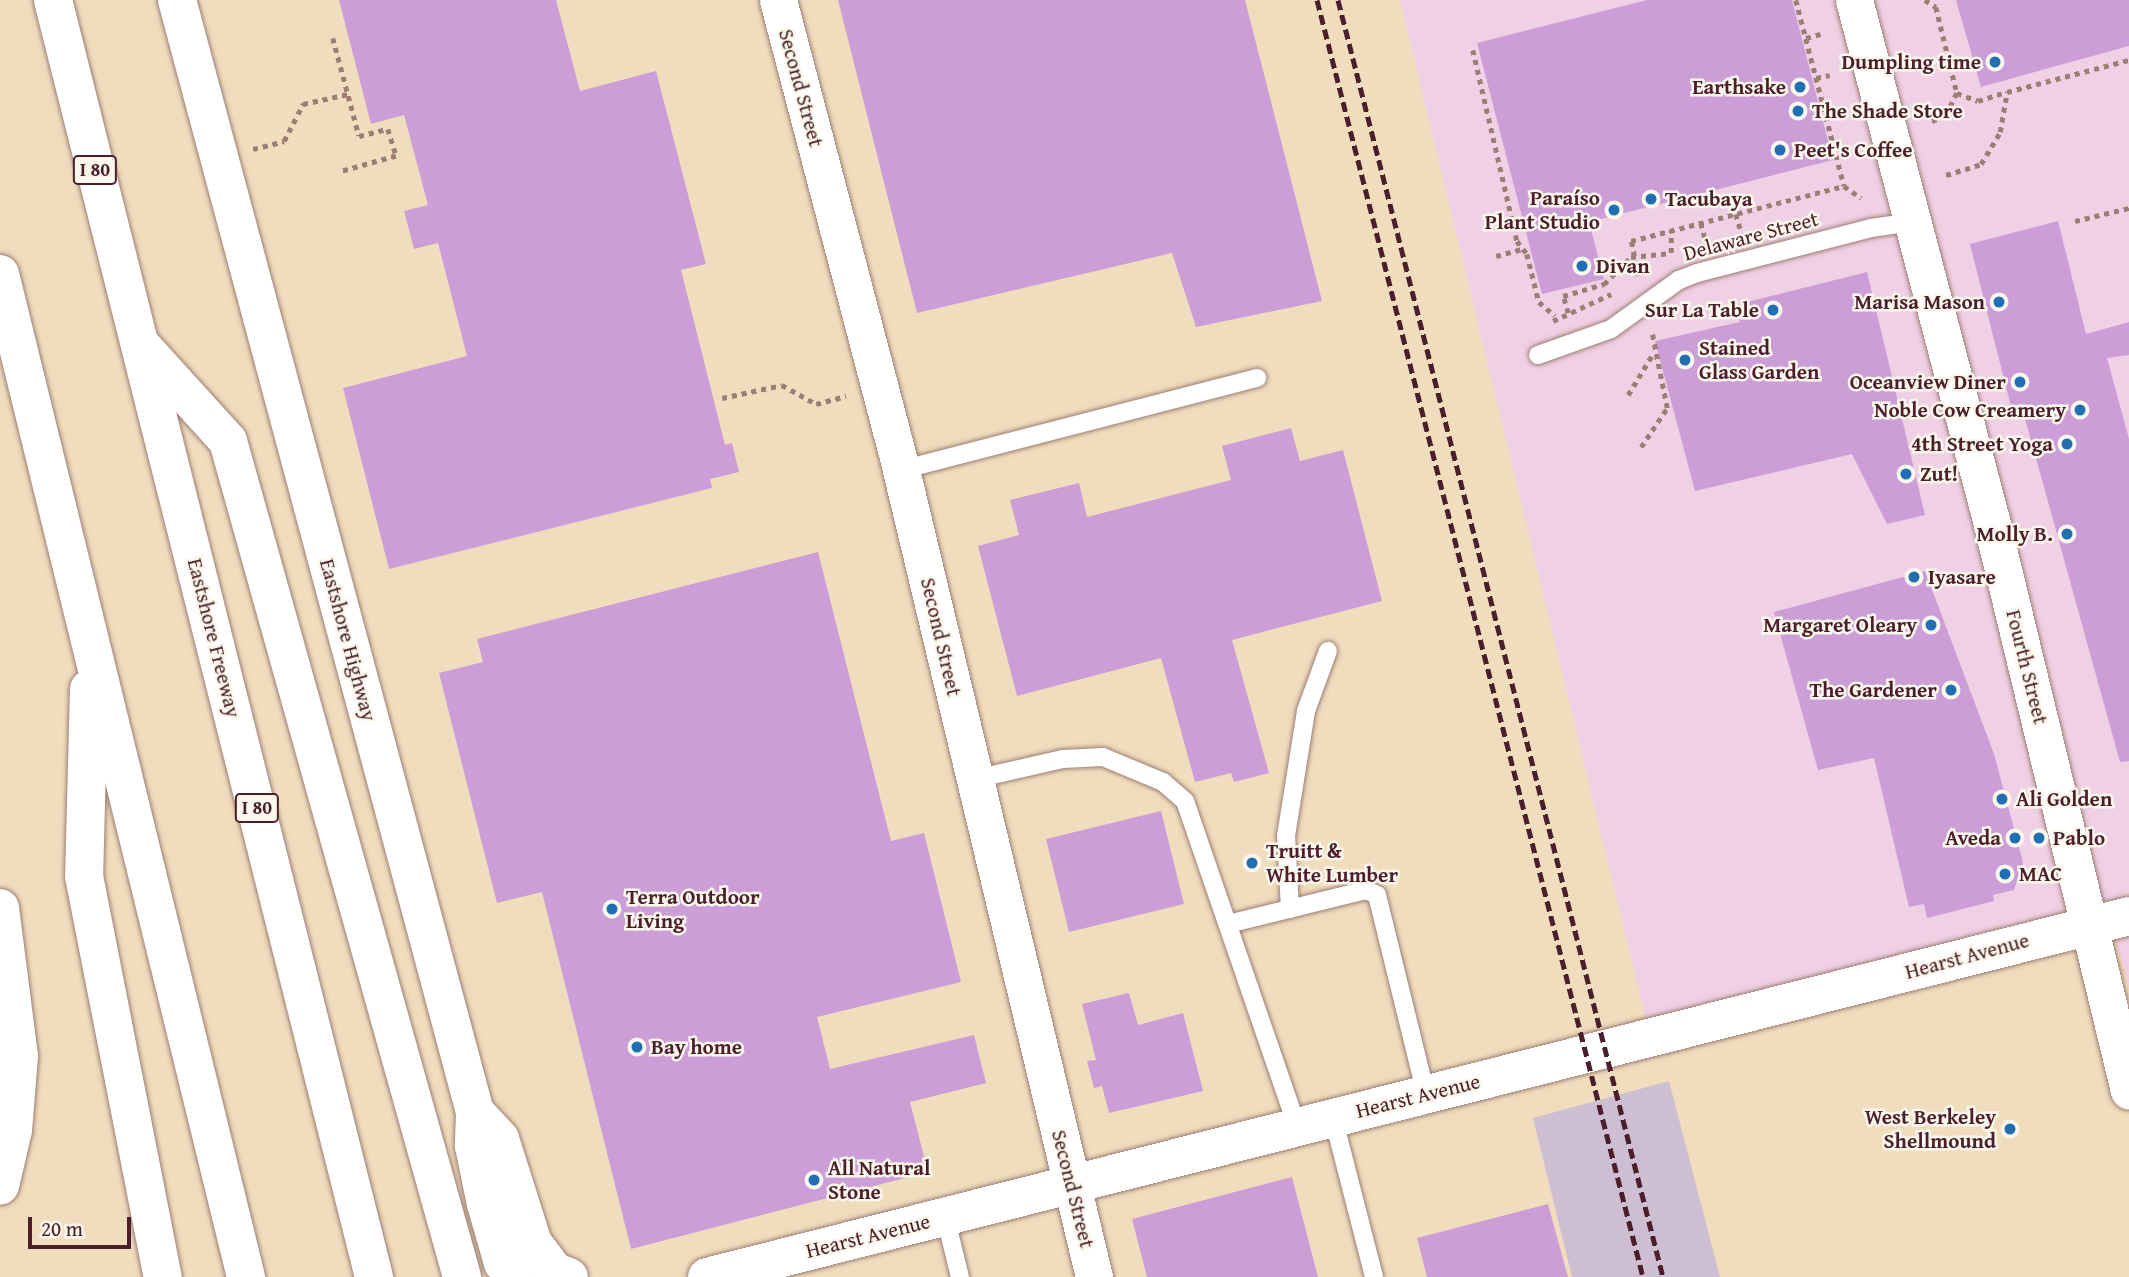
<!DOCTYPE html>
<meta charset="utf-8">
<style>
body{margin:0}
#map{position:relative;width:2129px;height:1277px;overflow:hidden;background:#f0ddbd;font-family:"Gentium Book Plus",serif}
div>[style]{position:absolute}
.built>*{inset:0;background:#f0d0e4}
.industrial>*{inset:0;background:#cebed1}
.building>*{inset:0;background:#cb9ed7}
.path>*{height:4.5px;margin-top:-2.25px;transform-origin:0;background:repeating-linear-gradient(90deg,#9d7e74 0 5px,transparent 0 10px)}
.roads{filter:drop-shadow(0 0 2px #9d7e74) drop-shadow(0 0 2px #9d7e74)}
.lane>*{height:18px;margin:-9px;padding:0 9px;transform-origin:9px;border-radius:9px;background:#fff}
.street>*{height:37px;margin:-18.5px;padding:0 18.5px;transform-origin:18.5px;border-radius:18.5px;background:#fff}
.secondary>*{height:38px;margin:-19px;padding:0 19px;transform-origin:19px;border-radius:19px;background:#fff}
.highway>*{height:38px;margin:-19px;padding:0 19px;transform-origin:19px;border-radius:19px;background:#fff}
.rail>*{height:5px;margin-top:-2.5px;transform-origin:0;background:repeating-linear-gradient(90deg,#4a1f2b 0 10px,transparent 0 15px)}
.dots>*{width:19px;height:19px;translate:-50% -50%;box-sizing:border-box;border:4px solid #fbf7ec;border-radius:50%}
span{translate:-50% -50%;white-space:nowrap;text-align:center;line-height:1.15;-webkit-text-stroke:5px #fbf7ec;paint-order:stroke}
.shield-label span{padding:2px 5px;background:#fbf7ec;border:2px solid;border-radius:5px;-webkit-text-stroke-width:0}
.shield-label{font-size:19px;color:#4a1f2b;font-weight:700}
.poi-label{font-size:21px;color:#4a1f2b;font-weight:700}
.right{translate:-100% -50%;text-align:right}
.left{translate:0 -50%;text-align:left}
.street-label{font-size:21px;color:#4a1f2b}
.scale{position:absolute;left:28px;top:1217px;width:103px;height:32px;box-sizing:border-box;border:4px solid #4a1f2b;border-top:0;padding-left:9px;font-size:21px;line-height:24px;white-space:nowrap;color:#4a1f2b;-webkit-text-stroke:5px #fbf7ec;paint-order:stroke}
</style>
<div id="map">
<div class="built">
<i style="clip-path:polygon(1400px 0,2129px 0,2129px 987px,2106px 904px,1646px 1020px)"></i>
</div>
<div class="industrial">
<i style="clip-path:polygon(1669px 1081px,1720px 1277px,1572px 1277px,1533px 1118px)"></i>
</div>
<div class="building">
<i style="clip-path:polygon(339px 0,556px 0,580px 91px,656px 71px,706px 264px,681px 270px,725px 445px,732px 443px,739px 472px,710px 479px,712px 488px,389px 569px,343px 388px,467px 356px,438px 243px,414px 249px,404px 211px,428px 205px,404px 115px,371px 124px)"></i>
<i style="clip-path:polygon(838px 0,1245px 0,1322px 301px,1196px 327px,1172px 253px,917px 313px)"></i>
<i style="clip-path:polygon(1647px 0,1792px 0,1833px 160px,1589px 222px,1604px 279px,1542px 294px,1477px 43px)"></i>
<i style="clip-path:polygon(1956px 0,2129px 0,2129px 46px,1981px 87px)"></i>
<i style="clip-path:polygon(2058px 221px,2086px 334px,2129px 322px,2129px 355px,2107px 358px,2129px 439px,2129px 761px,2120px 762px,2021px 404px,2011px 407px,1970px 244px)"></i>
<i style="clip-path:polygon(1867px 272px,1925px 515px,1887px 524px,1852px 454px,1695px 491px,1655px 341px,1740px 322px,1735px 305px)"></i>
<i style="clip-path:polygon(1291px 428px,1300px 461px,1343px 450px,1382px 601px,1232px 640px,1269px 773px,1234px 782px,1231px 773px,1195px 782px,1161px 658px,1017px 696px,978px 546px,1019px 535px,1010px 500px,1079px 483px,1087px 517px,1231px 480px,1222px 446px)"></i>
<i style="clip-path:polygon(818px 552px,891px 841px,924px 833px,961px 982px,817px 1017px,830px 1069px,974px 1035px,986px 1083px,910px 1102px,928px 1172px,631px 1249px,542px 892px,497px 903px,439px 673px,483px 662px,477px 639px)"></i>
<i style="clip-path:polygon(1925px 571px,1994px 754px,2023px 862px,2014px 890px,1993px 895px,1994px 901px,1927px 918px,1924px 904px,1909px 907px,1874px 758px,1818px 770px,1774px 612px)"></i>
<i style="clip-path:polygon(1161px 811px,1184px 904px,1069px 932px,1046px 839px)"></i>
<i style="clip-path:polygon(1129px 993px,1138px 1025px,1183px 1013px,1203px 1091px,1109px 1113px,1102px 1086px,1094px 1088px,1087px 1061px,1096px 1060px,1082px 1004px)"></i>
<i style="clip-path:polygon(1292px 1177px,1318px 1277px,1147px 1277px,1132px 1219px)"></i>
<i style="clip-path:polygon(1548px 1204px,1568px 1277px,1427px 1277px,1417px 1238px)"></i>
</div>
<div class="path">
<i style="left:1796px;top:0;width:192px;rotate:75.5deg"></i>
<i style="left:1925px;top:0;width:13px;rotate:32deg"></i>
<i style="left:1936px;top:7px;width:89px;rotate:76.3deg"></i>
<i style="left:1957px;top:93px;width:25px;rotate:116deg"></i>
<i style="left:1946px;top:116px;width:16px;rotate:158deg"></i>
<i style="left:333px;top:38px;width:101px;rotate:75.1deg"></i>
<i style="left:359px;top:136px;width:30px;rotate:-14deg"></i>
<i style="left:388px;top:129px;width:28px;rotate:73deg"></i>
<i style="left:396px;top:156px;width:59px;rotate:164.3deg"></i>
<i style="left:1806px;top:38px;width:15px;rotate:-16deg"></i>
<i style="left:1473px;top:50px;width:196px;rotate:77deg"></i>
<i style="left:1517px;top:241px;width:16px;rotate:52deg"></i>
<i style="left:1527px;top:254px;width:49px;rotate:76deg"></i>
<i style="left:1539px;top:302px;width:21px;rotate:41deg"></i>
<i style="left:1816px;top:78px;width:14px;rotate:-12deg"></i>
<i style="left:1957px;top:93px;width:22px;rotate:21deg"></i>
<i style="left:1978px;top:101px;width:29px;rotate:-18deg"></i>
<i style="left:1826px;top:116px;width:14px;rotate:-12deg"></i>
<i style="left:253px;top:149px;width:32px;rotate:-14deg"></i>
<i style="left:284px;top:141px;width:42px;rotate:-62.8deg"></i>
<i style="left:303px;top:104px;width:46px;rotate:-12.5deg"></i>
<i style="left:1946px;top:175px;width:37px;rotate:-17deg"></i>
<i style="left:1981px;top:164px;width:37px;rotate:-59deg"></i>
<i style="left:2000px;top:132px;width:41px;rotate:-80.1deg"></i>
<i style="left:2007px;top:92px;width:126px;rotate:-14.7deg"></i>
<i style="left:1736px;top:214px;width:22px;rotate:74deg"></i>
<i style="left:2075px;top:221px;width:56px;rotate:-13.5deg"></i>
<i style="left:1701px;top:223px;width:23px;rotate:75deg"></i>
<i style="left:1496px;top:256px;width:27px;rotate:-15deg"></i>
<i style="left:1638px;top:276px;width:36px;rotate:-101deg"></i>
<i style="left:1631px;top:241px;width:220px;rotate:-14.5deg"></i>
<i style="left:1844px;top:186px;width:21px;rotate:35deg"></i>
<i style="left:1568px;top:313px;width:18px;rotate:-106deg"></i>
<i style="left:1563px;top:296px;width:43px;rotate:-16.3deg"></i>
<i style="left:1604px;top:284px;width:38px;rotate:-45deg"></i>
<i style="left:1631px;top:257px;width:40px;rotate:-5.7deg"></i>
<i style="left:1671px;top:253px;width:23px;rotate:-90deg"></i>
<i style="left:1553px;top:321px;width:64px;rotate:-25deg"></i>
<i style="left:1628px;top:395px;width:50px;rotate:-58.8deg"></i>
<i style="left:722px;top:398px;width:61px;rotate:-12.2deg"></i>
<i style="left:782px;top:385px;width:39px;rotate:29deg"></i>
<i style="left:816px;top:404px;width:31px;rotate:-15deg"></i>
<i style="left:1641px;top:447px;width:47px;rotate:-56.3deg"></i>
<i style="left:1667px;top:408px;width:76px;rotate:-101.3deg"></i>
</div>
<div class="roads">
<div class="lane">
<i style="left:1538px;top:355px;width:77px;rotate:-19.6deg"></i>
<i style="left:1611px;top:329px;width:84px;rotate:-35.8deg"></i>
<i style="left:1679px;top:280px;width:19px;rotate:-21deg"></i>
<i style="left:1697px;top:273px;width:180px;rotate:-14.5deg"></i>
<i style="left:1871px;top:228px;width:41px;rotate:-8.3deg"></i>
<i style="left:901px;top:470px;width:368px;rotate:-14.5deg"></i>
<i style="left:975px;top:779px;width:90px;rotate:-12.8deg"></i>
<i style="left:1063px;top:759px;width:40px;rotate:-2.9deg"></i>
<i style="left:1103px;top:757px;width:65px;rotate:22.6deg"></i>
<i style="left:1163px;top:782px;width:29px;rotate:41deg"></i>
<i style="left:1185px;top:801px;width:345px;rotate:71deg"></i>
<i style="left:1290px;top:909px;width:73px;rotate:-93.1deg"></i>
<i style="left:1286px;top:836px;width:127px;rotate:-80.9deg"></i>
<i style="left:1306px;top:711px;width:64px;rotate:-69.9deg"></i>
<i style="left:1228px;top:924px;width:142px;rotate:-13.8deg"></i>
<i style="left:1366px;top:890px;width:12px;rotate:24deg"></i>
<i style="left:1377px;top:895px;width:206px;rotate:76.2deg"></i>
<i style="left:1333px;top:1117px;width:165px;rotate:75.6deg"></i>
<i style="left:945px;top:1216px;width:63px;rotate:76.2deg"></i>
</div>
<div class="street">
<i style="left:778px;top:0;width:486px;rotate:75.3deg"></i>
<i style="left:901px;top:470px;width:830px;rotate:76.55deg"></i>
<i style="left:1854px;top:0;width:538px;rotate:75.24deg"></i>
<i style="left:1991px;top:520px;width:587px;rotate:76.41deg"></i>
</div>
<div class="secondary">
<i style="left:177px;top:0;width:1151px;rotate:75deg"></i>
<i style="left:475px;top:1112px;width:34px;rotate:92deg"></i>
<i style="left:474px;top:1146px;width:59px;rotate:78.3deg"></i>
<i style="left:486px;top:1204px;width:61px;rotate:73.9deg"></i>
<i style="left:503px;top:1263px;width:19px;rotate:47deg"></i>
<i style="left:0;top:908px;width:149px;rotate:82.7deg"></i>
<i style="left:19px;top:1056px;width:74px;rotate:94.6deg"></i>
<i style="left:13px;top:1130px;width:57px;rotate:103.1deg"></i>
<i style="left:475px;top:1112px;width:37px;rotate:47deg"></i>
<i style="left:500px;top:1139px;width:109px;rotate:72.4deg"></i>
<i style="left:533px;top:1243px;width:35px;rotate:53deg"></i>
<i style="left:554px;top:1271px;width:16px;rotate:22deg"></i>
<i style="left:707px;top:1277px;width:1467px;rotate:-14.24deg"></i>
</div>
<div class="highway">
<i style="left:53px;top:0;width:1317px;rotate:75.89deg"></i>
<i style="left:0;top:274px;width:1033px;rotate:76.22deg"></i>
<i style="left:140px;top:344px;width:131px;rotate:47.8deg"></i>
<i style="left:228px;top:441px;width:868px;rotate:74.36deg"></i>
<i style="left:89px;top:689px;width:187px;rotate:91.5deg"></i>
<i style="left:84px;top:876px;width:409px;rotate:78.9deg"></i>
<i style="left:554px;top:1271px;width:6px;rotate:81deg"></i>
</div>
</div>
<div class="rail">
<i style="left:1317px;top:0;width:1318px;rotate:75.68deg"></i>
<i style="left:1338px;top:0;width:1318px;rotate:75.72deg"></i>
</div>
<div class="dots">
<i style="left:1995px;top:62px;background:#1f6fb2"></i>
<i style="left:1800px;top:87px;background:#1f6fb2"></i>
<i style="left:1798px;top:111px;background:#1f6fb2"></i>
<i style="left:1780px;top:150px;background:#1f6fb2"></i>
<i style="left:1651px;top:199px;background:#1f6fb2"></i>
<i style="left:1614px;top:210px;background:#1f6fb2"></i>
<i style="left:1582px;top:266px;background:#1f6fb2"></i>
<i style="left:1999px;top:302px;background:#1f6fb2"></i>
<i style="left:1773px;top:310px;background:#1f6fb2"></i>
<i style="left:1685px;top:360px;background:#1f6fb2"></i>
<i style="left:2020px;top:382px;background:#1f6fb2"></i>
<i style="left:2080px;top:410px;background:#1f6fb2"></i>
<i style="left:2067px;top:444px;background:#1f6fb2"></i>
<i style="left:1906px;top:474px;background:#1f6fb2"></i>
<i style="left:2067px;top:534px;background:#1f6fb2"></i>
<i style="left:1914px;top:577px;background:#1f6fb2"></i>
<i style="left:1931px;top:625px;background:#1f6fb2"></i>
<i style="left:1951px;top:690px;background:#1f6fb2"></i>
<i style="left:2002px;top:799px;background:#1f6fb2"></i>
<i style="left:2015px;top:838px;background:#1f6fb2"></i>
<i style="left:2039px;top:838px;background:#1f6fb2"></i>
<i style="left:1252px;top:863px;background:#1f6fb2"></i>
<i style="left:2005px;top:874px;background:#1f6fb2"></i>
<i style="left:612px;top:909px;background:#1f6fb2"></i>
<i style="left:637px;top:1047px;background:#1f6fb2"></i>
<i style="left:2010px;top:1129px;background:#1f6fb2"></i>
<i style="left:814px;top:1180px;background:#1f6fb2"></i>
</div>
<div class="shield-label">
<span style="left:95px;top:170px">I 80</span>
<span style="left:257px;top:808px">I 80</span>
</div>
<div class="poi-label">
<span class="right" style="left:1981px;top:62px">Dumpling time</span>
<span class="right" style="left:1786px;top:87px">Earthsake</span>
<span class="left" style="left:1812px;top:111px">The Shade Store</span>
<span class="left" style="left:1794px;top:150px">Peet's Coffee</span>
<span class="right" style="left:1600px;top:210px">Paraíso<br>Plant Studio</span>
<span class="left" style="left:1665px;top:199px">Tacubaya</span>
<span class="left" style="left:1596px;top:266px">Divan</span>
<span class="right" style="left:1985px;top:302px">Marisa Mason</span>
<span class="right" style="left:1759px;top:310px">Sur La Table</span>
<span class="left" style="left:1699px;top:360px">Stained<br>Glass Garden</span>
<span class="right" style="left:2006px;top:382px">Oceanview Diner</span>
<span class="right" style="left:2066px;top:410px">Noble Cow Creamery</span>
<span class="right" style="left:2053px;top:444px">4th Street Yoga</span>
<span class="left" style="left:1920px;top:474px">Zut!</span>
<span class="right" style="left:2053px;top:534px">Molly B.</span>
<span class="left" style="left:1928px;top:577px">Iyasare</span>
<span class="right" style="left:1917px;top:625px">Margaret Oleary</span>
<span class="right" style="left:1937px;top:690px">The Gardener</span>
<span class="left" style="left:2016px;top:799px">Ali Golden</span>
<span class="right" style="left:2001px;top:838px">Aveda</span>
<span class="left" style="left:2053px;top:838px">Pablo</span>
<span class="left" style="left:1266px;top:863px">Truitt &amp;<br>White Lumber</span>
<span class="left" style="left:2019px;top:874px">MAC</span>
<span class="left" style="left:626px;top:909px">Terra Outdoor<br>Living</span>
<span class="left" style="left:651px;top:1047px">Bay home</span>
<span class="right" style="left:1996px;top:1129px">West Berkeley<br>Shellmound</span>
<span class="left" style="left:828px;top:1180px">All Natural<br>Stone</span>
</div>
<div class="street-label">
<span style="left:801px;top:88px;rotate:75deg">Second Street</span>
<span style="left:1751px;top:236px;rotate:-15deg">Delaware Street</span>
<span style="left:941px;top:637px;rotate:77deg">Second Street</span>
<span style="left:214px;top:638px;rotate:76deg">Eastshore Freeway</span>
<span style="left:348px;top:640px;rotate:75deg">Eastshore Highway</span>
<span style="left:2027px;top:667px;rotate:76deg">Fourth Street</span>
<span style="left:1967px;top:956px;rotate:-15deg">Hearst Avenue</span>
<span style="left:1418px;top:1096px;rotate:-14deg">Hearst Avenue</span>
<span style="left:1073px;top:1189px;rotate:76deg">Second Street</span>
<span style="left:868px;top:1236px;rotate:-14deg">Hearst Avenue</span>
</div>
<div class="scale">20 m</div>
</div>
